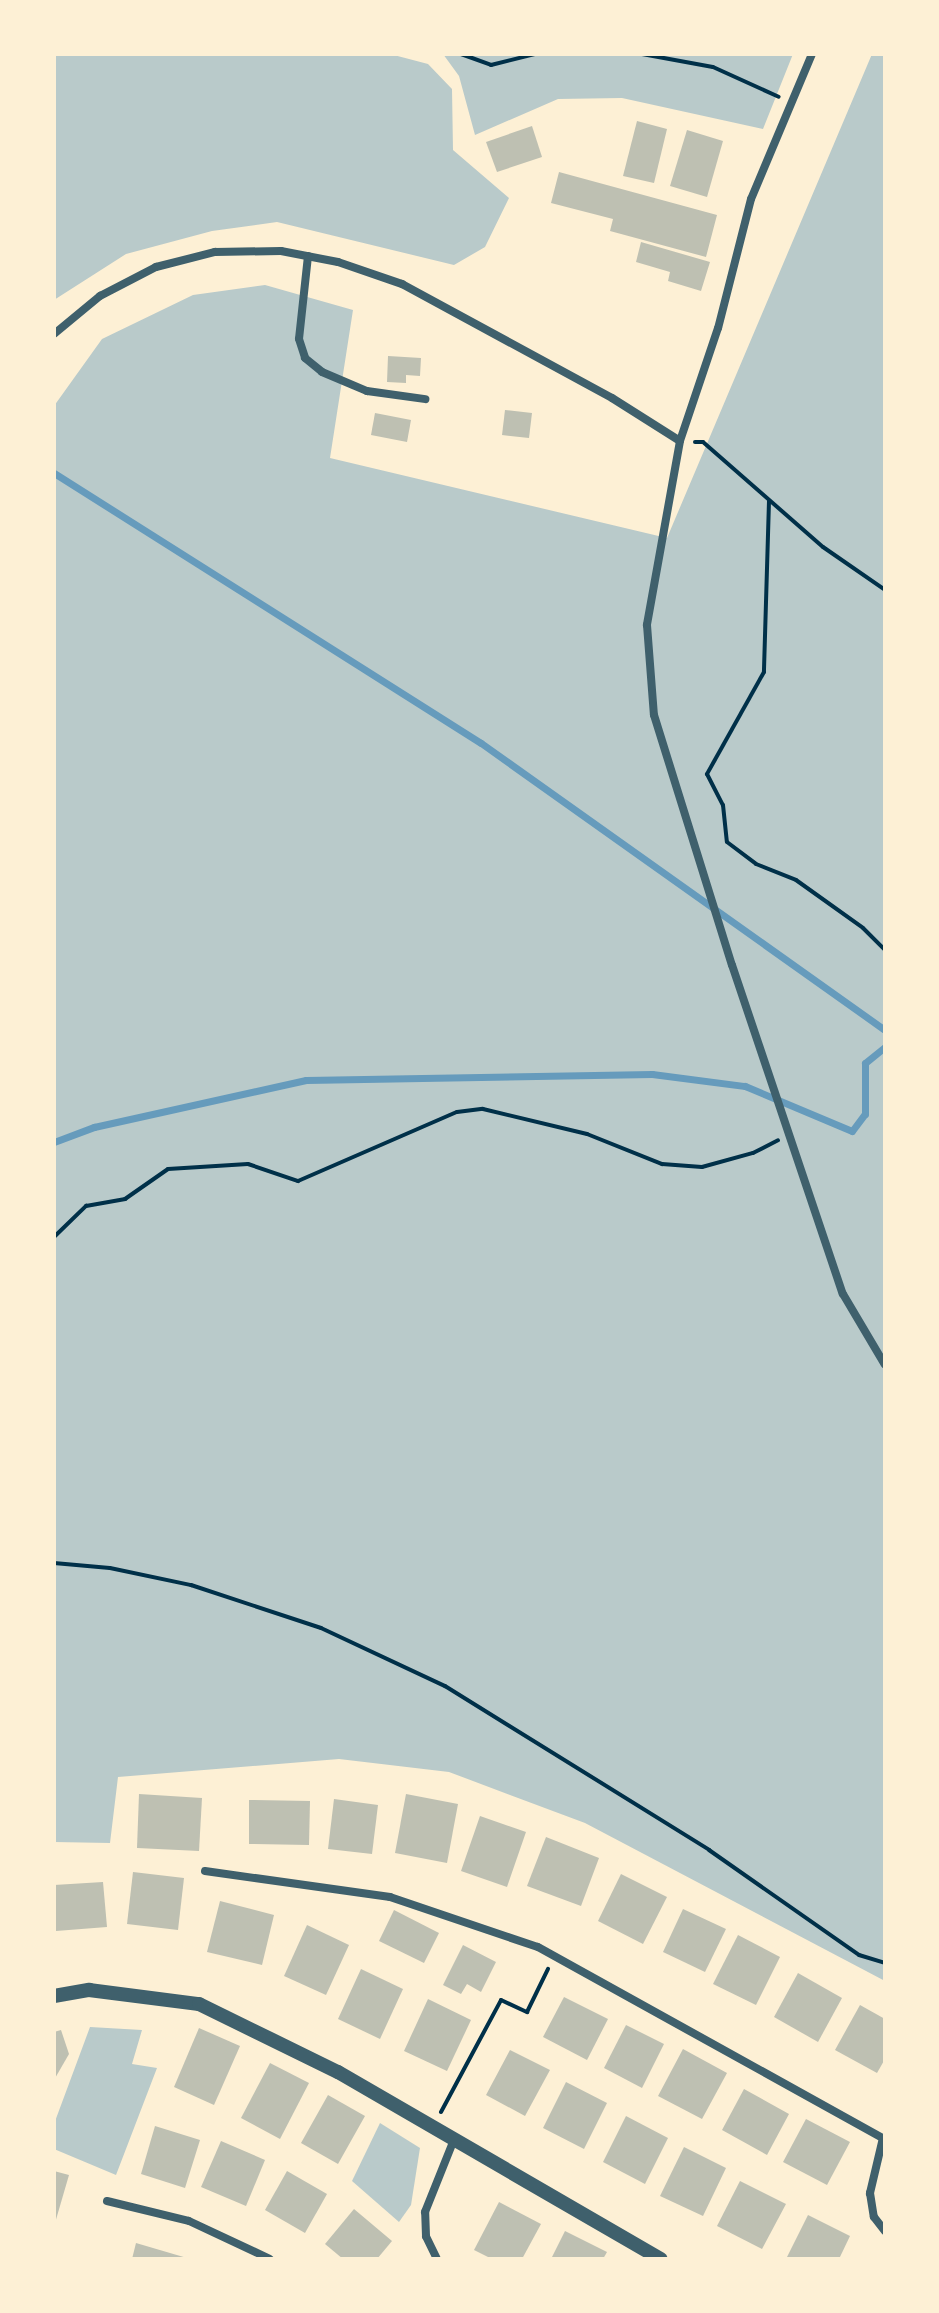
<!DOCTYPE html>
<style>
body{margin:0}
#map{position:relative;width:939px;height:2313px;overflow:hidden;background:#fdf0d5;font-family:"Fira Sans Condensed",sans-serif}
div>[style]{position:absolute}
.green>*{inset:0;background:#b9caca}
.stream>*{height:7px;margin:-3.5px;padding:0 3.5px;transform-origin:3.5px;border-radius:3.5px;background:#669bbc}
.building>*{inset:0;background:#bec0b2}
.path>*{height:4px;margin:-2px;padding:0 2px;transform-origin:2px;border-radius:2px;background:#003049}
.minor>*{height:8px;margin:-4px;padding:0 4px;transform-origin:4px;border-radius:4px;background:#3f606c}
.tertiary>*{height:14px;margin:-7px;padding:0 7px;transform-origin:7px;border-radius:7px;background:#3f606c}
span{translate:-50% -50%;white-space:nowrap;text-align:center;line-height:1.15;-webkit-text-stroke:6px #fdf0d5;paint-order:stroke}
.frame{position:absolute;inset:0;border:56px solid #fdf0d5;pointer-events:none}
</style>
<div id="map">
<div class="green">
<i style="clip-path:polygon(54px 54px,390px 54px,428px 64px,452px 89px,453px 150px,509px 198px,485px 247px,454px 265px,277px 222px,212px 231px,126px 254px,54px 300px)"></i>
<i style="clip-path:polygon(443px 54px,793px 54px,763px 129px,622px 98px,558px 99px,475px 135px,459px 76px)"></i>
<i style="clip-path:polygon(872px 54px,885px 54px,885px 1981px,585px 1823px,449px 1772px,339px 1759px,118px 1777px,110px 1843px,54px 1842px,54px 406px,102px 339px,193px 295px,265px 285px,353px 310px,330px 458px,667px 538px)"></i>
<i style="clip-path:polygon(90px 2027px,142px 2030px,132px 2064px,157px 2068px,116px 2175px,54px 2149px,54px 2124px)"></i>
<i style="clip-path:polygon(380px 2123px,420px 2148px,411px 2205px,399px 2222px,352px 2181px)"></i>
</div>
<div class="stream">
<i style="left:54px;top:473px;width:505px;rotate:32.31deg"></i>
<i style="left:481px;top:743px;width:496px;rotate:35.4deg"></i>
<i style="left:54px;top:1142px;width:43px;rotate:-20.6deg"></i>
<i style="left:94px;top:1127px;width:217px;rotate:-12.5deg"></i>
<i style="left:306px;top:1080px;width:346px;rotate:-1deg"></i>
<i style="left:652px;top:1074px;width:94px;rotate:7.4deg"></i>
<i style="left:745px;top:1086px;width:116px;rotate:22.8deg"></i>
<i style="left:852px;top:1131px;width:21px;rotate:-53deg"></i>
<i style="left:865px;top:1114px;width:51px;rotate:-90deg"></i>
<i style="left:865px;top:1063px;width:26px;rotate:-39deg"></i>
</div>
<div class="building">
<i style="clip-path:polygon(637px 121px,667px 129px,654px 183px,623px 176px)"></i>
<i style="clip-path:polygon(532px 126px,542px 157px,497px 172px,486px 142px)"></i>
<i style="clip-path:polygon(687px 130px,723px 141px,707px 197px,670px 186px)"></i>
<i style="clip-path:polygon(559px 172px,717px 215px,706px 257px,610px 231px,613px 219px,551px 203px)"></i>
<i style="clip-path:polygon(641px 242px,710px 262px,701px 291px,668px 281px,670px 272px,636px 262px)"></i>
<i style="clip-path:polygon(388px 356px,421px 358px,420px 376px,406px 375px,406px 383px,387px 382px)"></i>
<i style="clip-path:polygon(505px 410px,532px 413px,529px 438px,502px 435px)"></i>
<i style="clip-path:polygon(375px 413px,411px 420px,407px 442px,371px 435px)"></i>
<i style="clip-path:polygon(139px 1794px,202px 1798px,199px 1851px,137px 1848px)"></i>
<i style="clip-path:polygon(406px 1794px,458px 1804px,447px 1863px,395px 1853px)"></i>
<i style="clip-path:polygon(334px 1799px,378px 1805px,372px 1854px,328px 1849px)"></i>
<i style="clip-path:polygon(249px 1800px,310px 1801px,309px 1845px,249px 1844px)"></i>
<i style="clip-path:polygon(480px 1816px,526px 1832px,507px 1887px,461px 1871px)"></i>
<i style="clip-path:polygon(546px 1837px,599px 1858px,581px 1906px,527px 1886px)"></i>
<i style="clip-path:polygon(133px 1872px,184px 1878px,178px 1930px,127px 1924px)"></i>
<i style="clip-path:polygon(621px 1874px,667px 1897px,643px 1944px,598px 1921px)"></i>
<i style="clip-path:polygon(103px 1882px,107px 1927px,56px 1931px,54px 1885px)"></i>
<i style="clip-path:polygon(220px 1901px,274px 1915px,262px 1965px,207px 1952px)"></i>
<i style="clip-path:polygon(683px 1909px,726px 1929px,705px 1972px,663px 1952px)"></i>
<i style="clip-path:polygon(394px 1910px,439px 1933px,424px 1963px,379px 1941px)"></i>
<i style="clip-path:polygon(307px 1925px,349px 1945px,326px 1995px,284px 1976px)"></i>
<i style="clip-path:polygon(738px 1935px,780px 1957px,756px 2005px,713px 1984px)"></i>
<i style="clip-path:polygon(463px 1945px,496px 1962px,481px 1992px,467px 1984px,461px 1994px,443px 1985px)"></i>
<i style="clip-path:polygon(361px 1969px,403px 1989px,380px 2039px,338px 2019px)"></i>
<i style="clip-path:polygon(798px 1973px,842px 1998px,818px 2042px,774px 2017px)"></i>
<i style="clip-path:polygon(564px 1997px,608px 2019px,587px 2060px,543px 2037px)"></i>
<i style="clip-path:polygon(428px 1999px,471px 2020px,447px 2071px,404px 2051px)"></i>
<i style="clip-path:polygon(860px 2005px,885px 2019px,885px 2059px,877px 2073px,835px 2050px)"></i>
<i style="clip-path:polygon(626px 2025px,664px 2044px,642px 2088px,604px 2068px)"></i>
<i style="clip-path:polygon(199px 2028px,240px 2046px,214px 2105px,174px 2087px)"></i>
<i style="clip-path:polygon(61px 2030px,69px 2054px,54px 2080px,54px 2032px)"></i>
<i style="clip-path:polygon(683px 2049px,727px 2073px,702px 2119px,658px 2096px)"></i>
<i style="clip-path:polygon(510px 2050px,550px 2070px,525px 2116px,486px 2095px)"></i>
<i style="clip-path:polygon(270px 2063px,309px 2083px,280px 2139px,241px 2118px)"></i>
<i style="clip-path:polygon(566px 2082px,607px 2103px,584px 2149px,543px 2128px)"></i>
<i style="clip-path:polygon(744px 2089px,789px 2114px,767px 2155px,722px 2130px)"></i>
<i style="clip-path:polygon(328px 2095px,365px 2116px,338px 2164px,301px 2143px)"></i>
<i style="clip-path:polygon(626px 2116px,668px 2138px,645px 2184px,603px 2162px)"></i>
<i style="clip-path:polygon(806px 2119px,850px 2142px,827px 2185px,783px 2162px)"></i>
<i style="clip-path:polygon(155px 2126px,200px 2140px,185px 2188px,141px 2174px)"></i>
<i style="clip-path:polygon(221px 2141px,265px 2160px,246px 2206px,201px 2187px)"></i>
<i style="clip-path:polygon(684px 2147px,726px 2168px,703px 2216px,660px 2196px)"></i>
<i style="clip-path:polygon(54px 2171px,69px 2175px,55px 2223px,54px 2223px)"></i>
<i style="clip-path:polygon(287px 2171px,327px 2194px,305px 2233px,265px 2210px)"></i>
<i style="clip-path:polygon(740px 2181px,786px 2204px,762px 2249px,717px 2226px)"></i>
<i style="clip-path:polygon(499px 2202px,541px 2224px,522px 2259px,492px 2259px,474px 2250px)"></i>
<i style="clip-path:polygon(354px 2209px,392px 2241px,377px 2259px,343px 2259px,325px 2244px)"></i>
<i style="clip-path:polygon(808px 2215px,850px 2236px,839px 2259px,786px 2259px)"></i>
<i style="clip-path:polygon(565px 2231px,607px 2252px,603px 2259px,551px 2259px)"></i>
<i style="clip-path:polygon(136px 2243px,187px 2258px,187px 2259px,132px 2259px)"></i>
</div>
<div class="path">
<i style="left:461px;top:54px;width:32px;rotate:20deg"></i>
<i style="left:491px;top:65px;width:45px;rotate:-14deg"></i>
<i style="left:642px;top:54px;width:72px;rotate:10.4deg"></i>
<i style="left:713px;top:67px;width:72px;rotate:24.4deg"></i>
<i style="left:695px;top:442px;width:8px"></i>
<i style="left:703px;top:442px;width:159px;rotate:41.2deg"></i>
<i style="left:823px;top:547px;width:75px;rotate:34.7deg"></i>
<i style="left:769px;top:501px;width:171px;rotate:91.7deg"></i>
<i style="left:764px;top:672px;width:117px;rotate:119.2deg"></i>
<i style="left:707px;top:774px;width:35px;rotate:63deg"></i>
<i style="left:723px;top:805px;width:37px;rotate:84deg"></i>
<i style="left:727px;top:842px;width:36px;rotate:37deg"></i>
<i style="left:756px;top:864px;width:43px;rotate:21.8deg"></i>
<i style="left:796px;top:880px;width:82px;rotate:35.6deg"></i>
<i style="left:863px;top:928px;width:31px;rotate:45deg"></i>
<i style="left:54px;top:1237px;width:45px;rotate:-44.1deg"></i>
<i style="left:86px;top:1206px;width:40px;rotate:-10deg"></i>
<i style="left:125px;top:1199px;width:52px;rotate:-34.9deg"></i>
<i style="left:168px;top:1169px;width:80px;rotate:-3.6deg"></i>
<i style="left:248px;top:1164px;width:53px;rotate:18.8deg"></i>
<i style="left:298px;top:1181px;width:173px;rotate:-23.5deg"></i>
<i style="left:457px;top:1112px;width:26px;rotate:-7deg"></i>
<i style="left:483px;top:1109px;width:107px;rotate:13.5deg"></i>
<i style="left:587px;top:1134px;width:81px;rotate:21.8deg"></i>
<i style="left:662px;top:1164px;width:40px;rotate:4.3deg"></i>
<i style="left:702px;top:1167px;width:53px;rotate:-15.4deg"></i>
<i style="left:753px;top:1153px;width:28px;rotate:-27deg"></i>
<i style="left:54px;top:1563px;width:56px;rotate:5.1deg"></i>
<i style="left:110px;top:1568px;width:83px;rotate:11.9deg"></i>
<i style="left:191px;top:1585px;width:137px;rotate:18.3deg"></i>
<i style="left:321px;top:1628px;width:137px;rotate:25.1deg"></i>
<i style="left:445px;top:1686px;width:311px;rotate:31.8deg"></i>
<i style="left:709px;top:1850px;width:183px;rotate:35deg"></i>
<i style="left:859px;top:1955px;width:27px;rotate:17deg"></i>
<i style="left:441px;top:2112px;width:127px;rotate:-61.8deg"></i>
<i style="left:501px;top:2000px;width:29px;rotate:25deg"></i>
<i style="left:527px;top:2012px;width:48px;rotate:-64deg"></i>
</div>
<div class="minor">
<i style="left:812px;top:54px;width:157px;rotate:112.8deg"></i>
<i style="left:751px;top:199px;width:133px;rotate:104.3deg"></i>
<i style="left:718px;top:328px;width:119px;rotate:108.6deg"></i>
<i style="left:680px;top:441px;width:187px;rotate:100.2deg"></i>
<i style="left:647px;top:625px;width:90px;rotate:85.6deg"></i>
<i style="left:654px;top:715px;width:262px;rotate:72.7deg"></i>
<i style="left:732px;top:965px;width:347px;rotate:71.4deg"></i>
<i style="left:843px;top:1294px;width:82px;rotate:59.4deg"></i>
<i style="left:308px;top:256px;width:83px;rotate:96.2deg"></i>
<i style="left:299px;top:339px;width:20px;rotate:72deg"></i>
<i style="left:305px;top:358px;width:22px;rotate:39deg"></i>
<i style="left:322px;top:372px;width:49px;rotate:22.9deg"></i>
<i style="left:367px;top:391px;width:59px;rotate:7.9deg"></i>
<i style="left:54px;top:334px;width:60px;rotate:-39.6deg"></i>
<i style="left:100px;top:296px;width:63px;rotate:-27.4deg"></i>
<i style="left:156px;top:267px;width:61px;rotate:-14.3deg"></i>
<i style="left:215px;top:252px;width:66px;rotate:-0.9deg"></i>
<i style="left:281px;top:251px;width:58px;rotate:10.9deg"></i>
<i style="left:338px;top:262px;width:68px;rotate:19deg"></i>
<i style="left:402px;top:284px;width:239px;rotate:28.5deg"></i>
<i style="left:612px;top:398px;width:80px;rotate:32.3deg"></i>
<i style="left:205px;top:1871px;width:187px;rotate:8deg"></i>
<i style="left:390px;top:1897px;width:156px;rotate:18.7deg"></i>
<i style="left:538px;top:1947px;width:397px;rotate:29deg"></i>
<i style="left:883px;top:2138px;width:57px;rotate:103.3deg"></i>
<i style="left:870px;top:2193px;width:24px;rotate:81deg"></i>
<i style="left:874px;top:2217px;width:18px;rotate:52deg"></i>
<i style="left:107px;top:2201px;width:84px;rotate:13.7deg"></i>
<i style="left:189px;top:2221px;width:89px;rotate:25.1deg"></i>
<i style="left:437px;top:2259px;width:25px;rotate:-116deg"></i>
<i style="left:426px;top:2236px;width:24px;rotate:-92deg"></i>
<i style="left:425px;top:2212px;width:75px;rotate:-68.2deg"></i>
</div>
<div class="tertiary">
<i style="left:54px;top:1996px;width:36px;rotate:-10deg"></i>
<i style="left:89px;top:1990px;width:111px;rotate:7.3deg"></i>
<i style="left:199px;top:2004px;width:155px;rotate:26.1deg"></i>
<i style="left:338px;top:2072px;width:373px;rotate:30.1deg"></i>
</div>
<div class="frame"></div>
</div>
